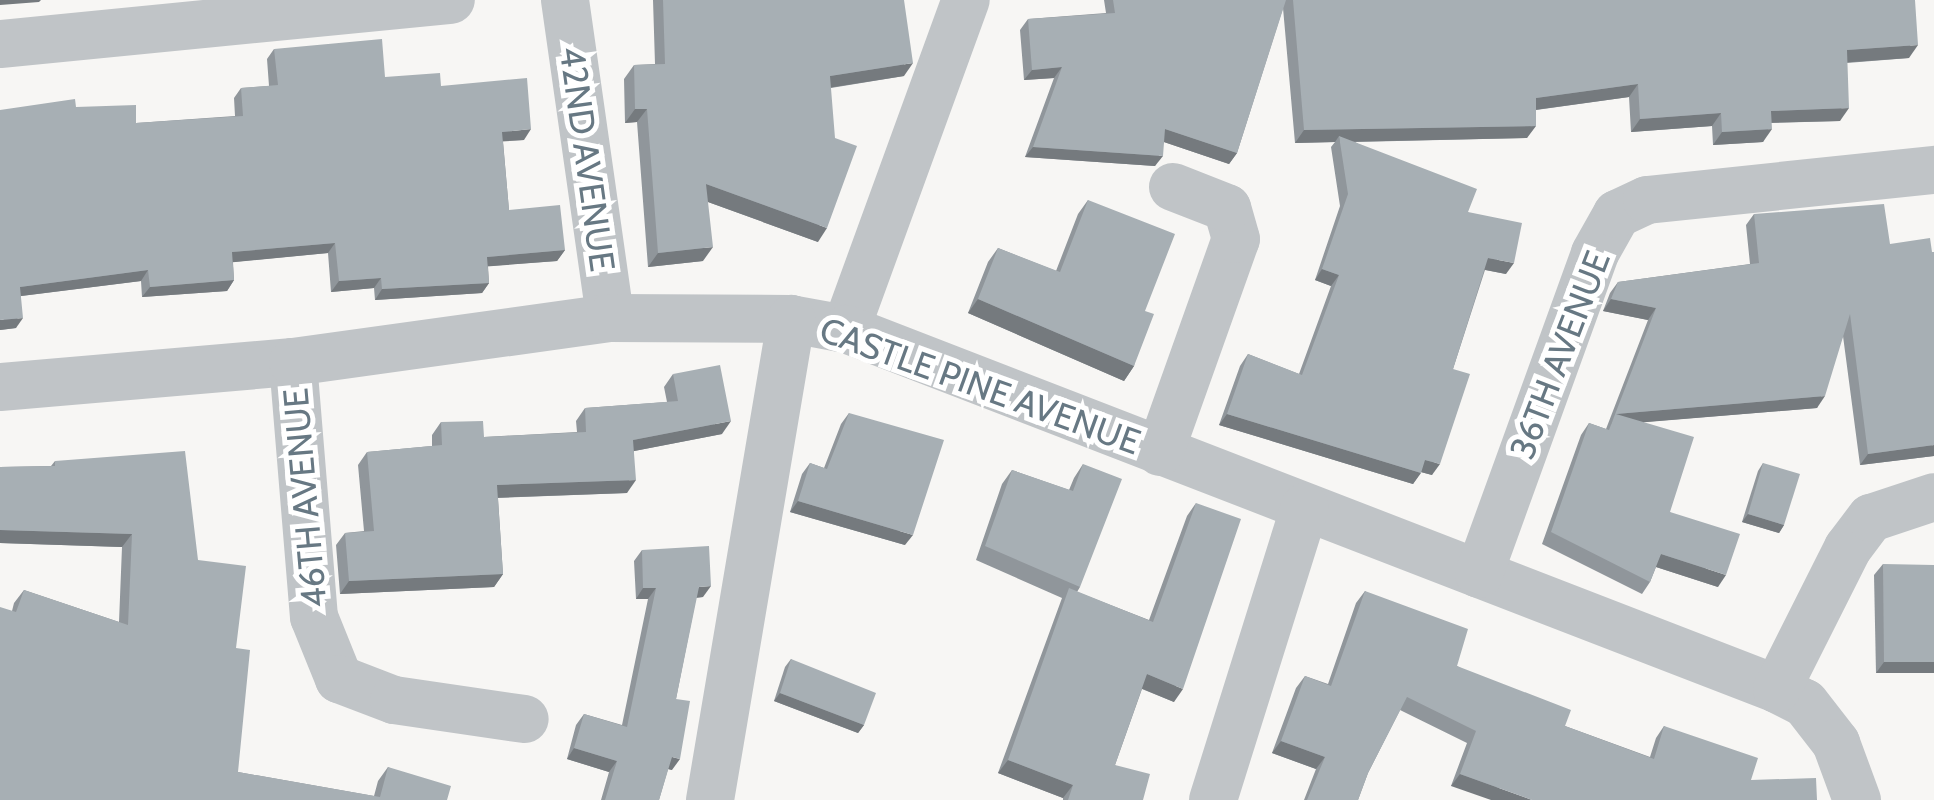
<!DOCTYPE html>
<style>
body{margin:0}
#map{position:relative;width:1934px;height:800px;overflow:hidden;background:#f7f6f4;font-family:Cabin,sans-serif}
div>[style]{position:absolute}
.minor>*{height:48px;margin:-24px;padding:0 24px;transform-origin:24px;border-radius:24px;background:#c0c4c7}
.wall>*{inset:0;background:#90969b}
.shaded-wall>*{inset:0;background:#757a7e}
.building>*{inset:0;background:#a7afb4}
span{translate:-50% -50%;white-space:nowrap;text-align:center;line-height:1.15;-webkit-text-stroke:10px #fff;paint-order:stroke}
.street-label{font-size:35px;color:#677883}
</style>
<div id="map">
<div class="minor">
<i style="left:565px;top:0;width:321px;rotate:81.9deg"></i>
<i style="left:0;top:44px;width:453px;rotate:-5.6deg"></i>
<i style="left:846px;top:329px;width:350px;rotate:-70deg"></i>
<i style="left:293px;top:362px;width:256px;rotate:85.3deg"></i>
<i style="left:314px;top:617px;width:67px;rotate:68deg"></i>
<i style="left:339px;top:679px;width:59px;rotate:20.9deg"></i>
<i style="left:394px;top:700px;width:132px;rotate:8.3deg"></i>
<i style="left:0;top:387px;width:294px;rotate:-4.9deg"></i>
<i style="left:293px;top:362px;width:320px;rotate:-7.9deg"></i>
<i style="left:610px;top:318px;width:181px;rotate:0.3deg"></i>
<i style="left:791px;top:319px;width:56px;rotate:10.3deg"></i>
<i style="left:846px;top:329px;width:998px;rotate:21.14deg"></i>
<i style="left:1777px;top:689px;width:31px;rotate:27deg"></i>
<i style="left:1805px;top:703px;width:51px;rotate:52.2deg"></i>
<i style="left:1836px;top:743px;width:61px;rotate:69.8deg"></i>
<i style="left:1160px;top:452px;width:226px;rotate:-70.4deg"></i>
<i style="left:1236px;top:239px;width:32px;rotate:-106deg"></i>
<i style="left:1227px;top:208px;width:58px;rotate:-158.7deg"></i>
<i style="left:1479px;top:574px;width:341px;rotate:-70.1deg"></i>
<i style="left:1595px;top:253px;width:45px;rotate:-60.6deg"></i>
<i style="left:1617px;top:214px;width:33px;rotate:-25deg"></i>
<i style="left:1647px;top:200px;width:289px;rotate:-6deg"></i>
<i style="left:1777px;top:689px;width:158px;rotate:-63.3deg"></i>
<i style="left:1848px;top:548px;width:38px;rotate:-53deg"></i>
<i style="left:1871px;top:518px;width:66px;rotate:-18.4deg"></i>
<i style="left:710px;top:800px;width:488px;rotate:-80.4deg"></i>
<i style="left:1213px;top:800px;width:307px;rotate:-72.6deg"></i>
</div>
<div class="wall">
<i style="clip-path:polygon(653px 0,904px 0,904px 76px,831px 88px,818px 242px,708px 202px,703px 261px,648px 267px,637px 122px,625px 123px,624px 79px,634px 65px,655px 64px)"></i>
<i style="clip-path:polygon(1104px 0,1915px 0,1909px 58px,1847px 63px,1840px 121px,1771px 123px,1763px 142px,1713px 145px,1712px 126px,1631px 132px,1629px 97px,1536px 110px,1527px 138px,1355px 142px,1468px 212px,1506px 274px,1485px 270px,1453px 369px,1432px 475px,1421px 472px,1413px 484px,1219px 425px,1240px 366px,1248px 354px,1299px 374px,1331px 286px,1315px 280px,1340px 206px,1331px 147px,1335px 142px,1295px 143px,1283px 8px,1237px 153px,1229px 164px,1164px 142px,1155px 166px,1025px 157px,1054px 78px,1024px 80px,1020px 30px,1028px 19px,1106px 13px)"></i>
<i style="clip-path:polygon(274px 49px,385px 77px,441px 86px,524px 140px,503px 141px,509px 210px,565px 250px,557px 261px,488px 266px,489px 283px,482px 293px,375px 300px,374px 288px,331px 292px,328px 253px,233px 262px,234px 280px,227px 291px,142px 297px,141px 281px,21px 296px,16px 328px,0 330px,76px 107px,136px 123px,235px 116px,234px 98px,241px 88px,269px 86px,267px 59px)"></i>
<i style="clip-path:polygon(1088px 200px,1145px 311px,1134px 366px,1124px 381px,968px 313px,988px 262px,998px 248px,1056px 271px,1078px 214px)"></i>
<i style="clip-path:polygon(1754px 214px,1890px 244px,1934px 456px,1860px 465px,1843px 336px,1817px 408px,1644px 422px,1670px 512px,1718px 587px,1656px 567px,1650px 582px,1642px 594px,1542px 544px,1581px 435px,1589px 423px,1606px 429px,1648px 320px,1603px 311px,1610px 293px,1618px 282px,1750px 264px,1746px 225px)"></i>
<i style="clip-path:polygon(673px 374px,722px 434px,634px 451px,627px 493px,498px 498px,503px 574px,494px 587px,340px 594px,336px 545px,345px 533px,364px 531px,358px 465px,367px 452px,432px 446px,432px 435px,441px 422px,484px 437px,577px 432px,576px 421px,585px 408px,667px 402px,664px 387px)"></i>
<i style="clip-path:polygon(849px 413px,905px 545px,790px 512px,802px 474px,810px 463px,824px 468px,841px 424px)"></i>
<i style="clip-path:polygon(55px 461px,198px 560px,236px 648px,238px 772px,374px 796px,378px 781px,388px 767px,447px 800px,0 800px,12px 611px,14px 603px,24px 590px,119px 622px,122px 547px,0 543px,0 467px,51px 466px)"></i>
<i style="clip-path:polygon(1763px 463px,1784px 525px,1779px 533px,1742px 522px,1758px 471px)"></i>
<i style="clip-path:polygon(1083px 464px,1080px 587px,1077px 592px,1149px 620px,1187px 516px,1196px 503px,1174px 702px,1142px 689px,1115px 765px,1143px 800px,1063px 800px,1063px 798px,998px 773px,1062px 598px,976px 560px,1002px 484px,1012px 470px,1069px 490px,1074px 478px)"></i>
<i style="clip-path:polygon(642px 550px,703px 597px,696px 598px,676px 699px,672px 770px,668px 769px,659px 800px,601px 800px,609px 772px,567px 759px,576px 725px,584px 714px,622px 725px,648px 599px,636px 599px,634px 561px)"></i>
<i style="clip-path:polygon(1883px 564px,1934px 673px,1876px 673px,1874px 575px)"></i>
<i style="clip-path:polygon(1365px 591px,1457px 666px,1565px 726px,1650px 757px,1656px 738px,1664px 726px,1751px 780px,1817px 800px,1451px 786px,1467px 743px,1400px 710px,1368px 773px,1358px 800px,1304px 800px,1316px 769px,1272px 753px,1296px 688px,1305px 676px,1328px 684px,1356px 603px)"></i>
<i style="clip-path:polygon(791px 659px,864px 725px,858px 733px,774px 701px,785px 667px)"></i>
</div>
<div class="shaded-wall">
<i style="clip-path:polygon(0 0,41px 0,39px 2px,0 5px)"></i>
<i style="clip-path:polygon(1918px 45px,1909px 58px,1838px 63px,1847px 50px)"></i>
<i style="clip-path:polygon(913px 63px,904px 76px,821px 89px,830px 76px)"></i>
<i style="clip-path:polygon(1062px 67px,1054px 78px,1024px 80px,1032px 70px)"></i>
<i style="clip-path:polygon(1638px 84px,1629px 97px,1527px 111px,1536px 98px)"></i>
<i style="clip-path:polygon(1849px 108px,1840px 121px,1762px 123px,1771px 111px)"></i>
<i style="clip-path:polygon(635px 109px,647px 109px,637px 122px,625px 123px)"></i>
<i style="clip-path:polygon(1721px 113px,1712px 126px,1631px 132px,1640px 119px)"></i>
<i style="clip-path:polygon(1536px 126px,1527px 138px,1340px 142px,1339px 136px,1335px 142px,1295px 143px,1304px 130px)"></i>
<i style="clip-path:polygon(531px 129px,524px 140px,494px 142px,502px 132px)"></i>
<i style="clip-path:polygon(1165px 129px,1237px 153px,1229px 164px,1158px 140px)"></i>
<i style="clip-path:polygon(1772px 129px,1763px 142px,1713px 145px,1722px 132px)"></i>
<i style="clip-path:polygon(1033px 147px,1163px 156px,1155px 166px,1025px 157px)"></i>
<i style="clip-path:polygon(706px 184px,827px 228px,818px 242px,697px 198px)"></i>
<i style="clip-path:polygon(335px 243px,328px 253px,225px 263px,232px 252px)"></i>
<i style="clip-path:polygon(713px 247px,703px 261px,648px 267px,658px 253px)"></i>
<i style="clip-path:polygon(565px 250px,557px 261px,480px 267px,487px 257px)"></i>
<i style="clip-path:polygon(1488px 258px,1514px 263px,1506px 274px,1481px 269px)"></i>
<i style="clip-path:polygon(1322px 269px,1339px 275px,1331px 286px,1315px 280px)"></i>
<i style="clip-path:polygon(148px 270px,141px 281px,13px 297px,20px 287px)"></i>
<i style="clip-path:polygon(381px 278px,374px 288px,331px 292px,339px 281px)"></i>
<i style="clip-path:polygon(234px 280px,227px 291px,142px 297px,150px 287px)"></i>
<i style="clip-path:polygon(489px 283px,482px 293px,375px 300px,382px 289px)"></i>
<i style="clip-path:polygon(978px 299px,1134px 366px,1124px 381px,968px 313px)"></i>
<i style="clip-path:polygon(1611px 299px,1656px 308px,1648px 320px,1603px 311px)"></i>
<i style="clip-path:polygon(23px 318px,16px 328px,0 330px,0 320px)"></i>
<i style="clip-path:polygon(1825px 396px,1817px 408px,1611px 425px,1616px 414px)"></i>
<i style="clip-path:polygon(1227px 414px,1421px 473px,1413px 484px,1219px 425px)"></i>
<i style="clip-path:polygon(731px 421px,722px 434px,624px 453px,633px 440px)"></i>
<i style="clip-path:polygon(1934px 445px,1934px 456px,1860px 465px,1868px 454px)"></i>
<i style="clip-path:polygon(1425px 460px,1440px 464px,1432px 475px,1417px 471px)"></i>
<i style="clip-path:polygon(636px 480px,627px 493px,488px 498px,497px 485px)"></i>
<i style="clip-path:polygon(798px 501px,913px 535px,905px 545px,790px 512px)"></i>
<i style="clip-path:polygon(1748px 514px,1784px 525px,1779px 533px,1742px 522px)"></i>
<i style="clip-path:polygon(0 530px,132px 534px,122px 547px,0 543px)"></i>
<i style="clip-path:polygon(1661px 554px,1726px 575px,1718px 587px,1653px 566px)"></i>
<i style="clip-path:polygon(503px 574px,494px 587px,340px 594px,349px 581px)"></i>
<i style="clip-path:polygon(711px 586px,703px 597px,691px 598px,699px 587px)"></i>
<i style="clip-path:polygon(643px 588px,656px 588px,648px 599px,636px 599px)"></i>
<i style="clip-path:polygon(1884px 662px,1934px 662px,1934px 673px,1876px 673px)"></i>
<i style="clip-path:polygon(1147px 674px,1183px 689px,1174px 702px,1138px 687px)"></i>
<i style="clip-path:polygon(780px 693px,864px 725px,858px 733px,774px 701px)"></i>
<i style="clip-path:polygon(1281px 741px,1325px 757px,1316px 769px,1272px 753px)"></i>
<i style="clip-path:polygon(574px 748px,617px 761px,609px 772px,567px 759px)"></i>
<i style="clip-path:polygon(672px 757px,680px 759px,672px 770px,664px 768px)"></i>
<i style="clip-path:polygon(1008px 760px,1073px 785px,1063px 798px,998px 773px)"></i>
<i style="clip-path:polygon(1460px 774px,1532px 800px,1491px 800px,1451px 786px)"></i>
</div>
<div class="building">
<i style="clip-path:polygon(663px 0,904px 0,913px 63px,830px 76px,835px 138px,857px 146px,827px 228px,706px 184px,713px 247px,658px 253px,647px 109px,635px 109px,634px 65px,665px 64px)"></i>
<i style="clip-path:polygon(1113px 0,1286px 0,1237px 153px,1165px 129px,1163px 156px,1033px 147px,1062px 67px,1032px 70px,1028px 19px,1115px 13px)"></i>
<i style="clip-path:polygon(1293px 0,1915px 0,1918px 45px,1847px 50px,1849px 108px,1771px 111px,1772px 129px,1722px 132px,1721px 113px,1640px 119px,1638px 84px,1536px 98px,1536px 126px,1304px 130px)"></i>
<i style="clip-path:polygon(382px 39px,385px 77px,440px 73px,441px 86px,527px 78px,531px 129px,502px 132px,509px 210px,560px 205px,565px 250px,487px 257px,489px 283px,382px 289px,381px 278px,339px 281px,335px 243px,232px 252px,234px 280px,150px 287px,148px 270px,20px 287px,23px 318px,0 320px,0 110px,75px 99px,76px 107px,136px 105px,136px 123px,243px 116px,241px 88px,278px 85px,274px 49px)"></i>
<i style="clip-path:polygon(1339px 136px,1477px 189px,1468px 212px,1522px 223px,1514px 263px,1488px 258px,1453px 369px,1470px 374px,1440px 464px,1425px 460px,1421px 473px,1227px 414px,1248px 354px,1302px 375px,1339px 275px,1322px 269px,1348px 194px)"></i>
<i style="clip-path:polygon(1088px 200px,1175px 234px,1145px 311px,1154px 314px,1134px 366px,978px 299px,998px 248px,1060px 272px)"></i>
<i style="clip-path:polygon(1884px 204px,1890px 244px,1930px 238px,1932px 252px,1934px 252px,1934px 445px,1868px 454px,1850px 314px,1825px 396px,1616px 414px,1694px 437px,1670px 512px,1740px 534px,1726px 575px,1661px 554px,1650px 582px,1551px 532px,1589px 423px,1609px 430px,1656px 308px,1611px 299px,1618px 282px,1759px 263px,1754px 214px)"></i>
<i style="clip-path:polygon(720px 365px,731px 421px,633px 440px,636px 480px,497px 485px,503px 574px,349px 581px,345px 533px,374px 531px,367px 452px,442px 445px,441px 422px,483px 421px,484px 437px,586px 432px,585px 408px,678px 401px,673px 374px)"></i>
<i style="clip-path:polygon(849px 413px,944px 440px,913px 535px,798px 501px,810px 463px,827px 469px)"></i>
<i style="clip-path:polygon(185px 451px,198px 560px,246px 566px,236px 648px,250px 650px,238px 772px,380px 797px,388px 767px,451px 786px,447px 800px,0 800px,0 607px,16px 612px,24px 590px,128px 625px,132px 534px,0 530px,0 467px,55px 466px,55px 461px)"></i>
<i style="clip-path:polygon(1763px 463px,1800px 474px,1784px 525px,1748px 514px)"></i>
<i style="clip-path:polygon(1083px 464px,1122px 479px,1080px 587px,985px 546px,1012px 470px,1073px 491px)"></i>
<i style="clip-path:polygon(1196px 503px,1241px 519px,1183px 689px,1147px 674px,1115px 765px,1150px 774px,1143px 800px,1068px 800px,1073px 785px,1008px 760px,1069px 588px,1153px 622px)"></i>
<i style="clip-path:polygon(709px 546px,711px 586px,699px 587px,676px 699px,690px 701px,680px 759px,672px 757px,659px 800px,605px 800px,617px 761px,574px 748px,584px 714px,627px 727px,656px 588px,643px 588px,642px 550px)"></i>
<i style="clip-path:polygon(1883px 564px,1934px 565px,1934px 662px,1884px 662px)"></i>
<i style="clip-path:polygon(1365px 591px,1468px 629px,1457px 666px,1571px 710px,1565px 726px,1654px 759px,1664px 726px,1758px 758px,1751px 780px,1816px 778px,1817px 800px,1532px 800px,1460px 774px,1476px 731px,1407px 697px,1368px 773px,1358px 800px,1307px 800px,1325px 757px,1281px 741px,1305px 676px,1331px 686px)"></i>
<i style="clip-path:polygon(791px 659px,876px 693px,864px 725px,780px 693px)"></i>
</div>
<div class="street-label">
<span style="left:587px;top:159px;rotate:82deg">42ND AVENUE</span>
<span style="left:1560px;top:355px;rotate:-69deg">36TH AVENUE</span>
<span style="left:980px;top:386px;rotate:20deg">CASTLE PINE AVENUE</span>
<span style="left:305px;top:498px;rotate:-95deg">46TH AVENUE</span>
</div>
</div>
